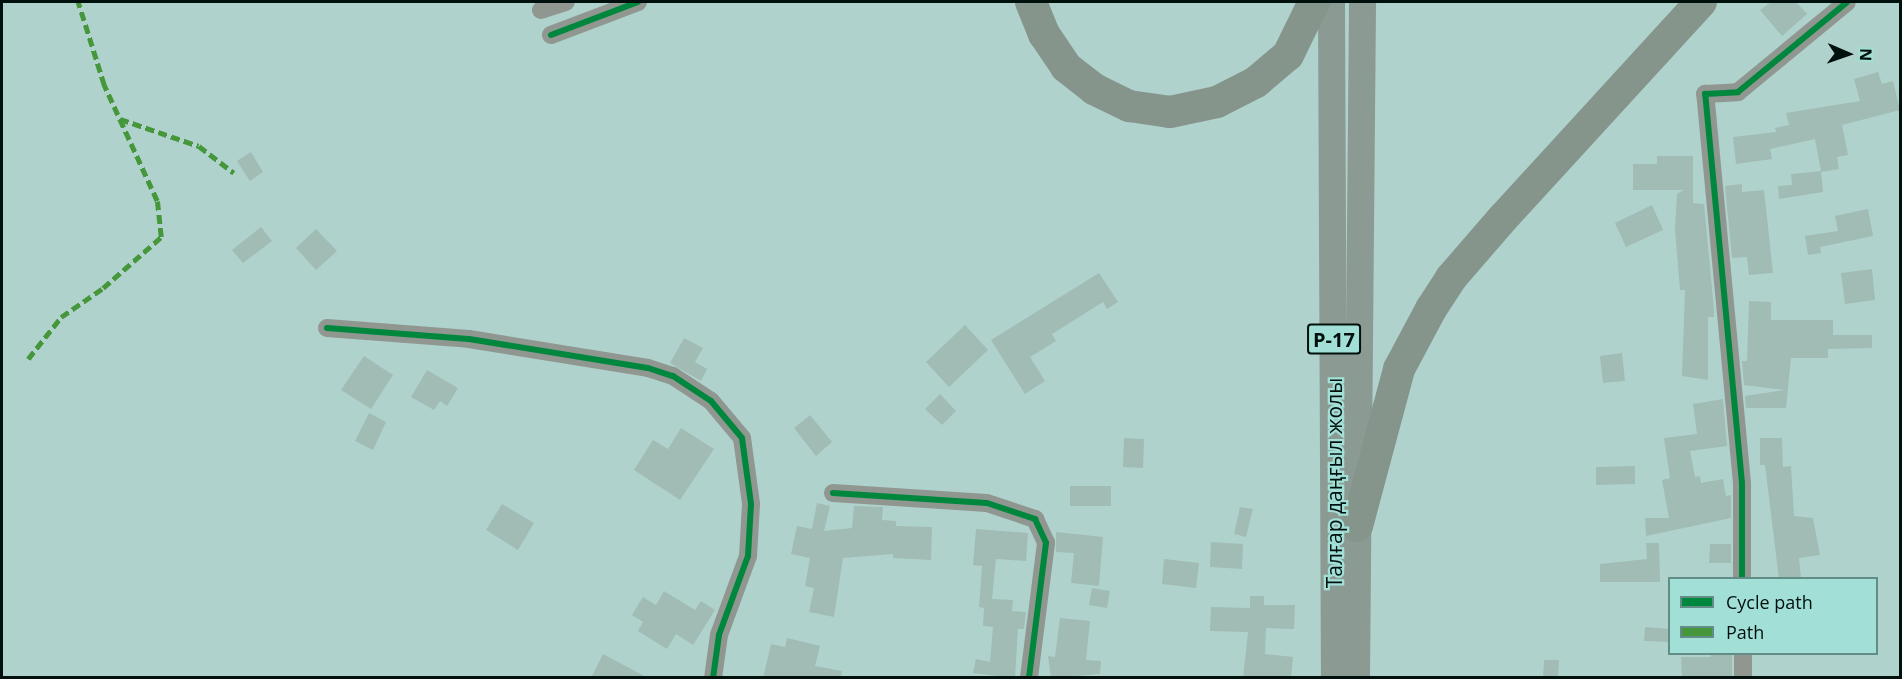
<!DOCTYPE html>
<meta charset="utf-8">
<style>
body{margin:0}
#map{position:relative;width:1902px;height:679px;overflow:hidden;background:#b0d2cd;font-family:"Open Sans",sans-serif}
div>[style]{position:absolute}
.building>*{inset:0;background:#a0bcb4}
.street>*{height:18px;margin:-9px;padding:0 9px;transform-origin:9px;border-radius:9px;background:#909791}
.primary>*{height:27px;margin:-13.5px;padding:0 13.5px;transform-origin:13.5px;border-radius:13.5px;background:#8b9a92}
.highway>*{height:32px;margin:-16px;padding:0 16px;transform-origin:16px;border-radius:16px;background:#85958c}
.quiet>*{height:4.5px;margin-top:-2.25px;transform-origin:0;background:repeating-linear-gradient(90deg,#46973b 0 9px,transparent 0 13.5px)}
.cycleway>*{height:6px;margin:-3px;padding:0 3px;transform-origin:3px;border-radius:3px;background:#00873e}
span{translate:-50% -50%;white-space:nowrap;text-align:center;line-height:1.15;-webkit-text-stroke:4.5px #a2e0d7;paint-order:stroke}
.shield-label span{padding:2px 4px;background:#a2e0d7;border:2px solid;border-radius:4px;-webkit-text-stroke-width:0}
.shield-label{font-size:20px;color:#00100d;font-weight:700}
.street-label{font-size:21px;color:#00100d}
.frame{position:absolute;inset:0;border:3px solid #00100d;pointer-events:none}
.legend{position:absolute;left:1668px;top:577px;width:210px;height:78px;box-sizing:border-box;background:#a2e0d7;border:2px solid #618d86;margin:0;padding:8px 10px;list-style:none;font-size:18px;color:#00100d}
.legend li{display:flex;align-items:center;gap:12px;height:30px}
.legend b{width:30px;border:2px solid #618d86}
.north{position:absolute;left:1818px;top:24px;width:60px;height:60px;-webkit-text-stroke:4px #a2e0d7;paint-order:stroke;rotate:92deg;font-size:16px;font-weight:700;line-height:24px;text-align:center;color:#00100d}
.north::after{content:'';display:block;margin:auto;width:21px;height:27px;background:#00100d;clip-path:polygon(50% 0,100% 100%,50% 72%,0 100%)}
</style>
<div id="map">
<div class="building">
<i style="clip-path:polygon(1771px 2px,1796px 2px,1807px 14px,1782px 36px,1760px 10px)"></i>
<i style="clip-path:polygon(1878px 72px,1882px 84px,1893px 81px,1900px 110px,1842px 125px,1848px 155px,1837px 157px,1839px 169px,1821px 172px,1823px 192px,1779px 199px,1778px 186px,1792px 185px,1791px 174px,1821px 171px,1815px 139px,1770px 149px,1772px 159px,1736px 164px,1733px 137px,1776px 132px,1775px 128px,1789px 125px,1786px 113px,1860px 101px,1854px 79px)"></i>
<i style="clip-path:polygon(251px 152px,263px 172px,250px 181px,237px 161px)"></i>
<i style="clip-path:polygon(1657px 156px,1693px 156px,1693px 203px,1704px 204px,1714px 310px,1714px 317px,1708px 317px,1708px 380px,1682px 376px,1685px 290px,1680px 290px,1675px 229px,1677px 194px,1684px 190px,1633px 190px,1633px 164px,1657px 164px)"></i>
<i style="clip-path:polygon(1742px 184px,1742px 192px,1764px 190px,1773px 273px,1749px 275px,1747px 257px,1732px 258px,1725px 186px)"></i>
<i style="clip-path:polygon(1652px 205px,1663px 230px,1626px 247px,1615px 223px)"></i>
<i style="clip-path:polygon(1868px 209px,1873px 236px,1820px 247px,1821px 253px,1808px 255px,1805px 236px,1838px 231px,1835px 216px)"></i>
<i style="clip-path:polygon(261px 227px,272px 241px,243px 263px,232px 250px)"></i>
<i style="clip-path:polygon(316px 229px,337px 251px,316px 270px,296px 248px)"></i>
<i style="clip-path:polygon(1872px 269px,1875px 300px,1845px 304px,1841px 273px)"></i>
<i style="clip-path:polygon(1099px 273px,1118px 302px,1107px 309px,1103px 302px,1052px 334px,1056px 341px,1030px 357px,1045px 381px,1025px 394px,991px 340px)"></i>
<i style="clip-path:polygon(1749px 301px,1771px 302px,1771px 320px,1833px 320px,1833px 335px,1872px 335px,1872px 348px,1828px 349px,1828px 358px,1791px 358px,1786px 408px,1746px 408px,1745px 396px,1785px 390px,1744px 385px,1742px 361px,1747px 361px)"></i>
<i style="clip-path:polygon(965px 325px,988px 350px,949px 387px,926px 362px)"></i>
<i style="clip-path:polygon(684px 338px,703px 348px,695px 362px,707px 369px,701px 381px,670px 363px)"></i>
<i style="clip-path:polygon(1622px 353px,1625px 381px,1603px 383px,1600px 356px)"></i>
<i style="clip-path:polygon(364px 356px,393px 375px,371px 409px,341px 390px)"></i>
<i style="clip-path:polygon(427px 370px,458px 388px,447px 406px,440px 401px,434px 410px,411px 397px)"></i>
<i style="clip-path:polygon(940px 394px,956px 411px,942px 425px,925px 409px)"></i>
<i style="clip-path:polygon(1723px 399px,1727px 446px,1690px 451px,1695px 477px,1700px 476px,1701px 483px,1723px 479px,1726px 496px,1731px 495px,1731px 518px,1646px 536px,1645px 518px,1669px 518px,1662px 480px,1670px 478px,1664px 438px,1697px 434px,1693px 404px)"></i>
<i style="clip-path:polygon(369px 413px,386px 422px,373px 450px,355px 441px)"></i>
<i style="clip-path:polygon(810px 415px,832px 442px,816px 456px,794px 428px)"></i>
<i style="clip-path:polygon(681px 428px,714px 449px,680px 500px,634px 470px,653px 440px,668px 449px)"></i>
<i style="clip-path:polygon(1124px 438px,1144px 439px,1143px 468px,1123px 467px)"></i>
<i style="clip-path:polygon(1760px 438px,1782px 438px,1783px 467px,1791px 466px,1794px 516px,1813px 518px,1820px 555px,1799px 558px,1801px 579px,1779px 579px,1765px 465px,1760px 465px)"></i>
<i style="clip-path:polygon(1635px 466px,1635px 484px,1596px 485px,1596px 467px)"></i>
<i style="clip-path:polygon(1070px 486px,1111px 486px,1111px 506px,1070px 506px)"></i>
<i style="clip-path:polygon(817px 503px,830px 506px,824px 531px,852px 528px,854px 506px,883px 507px,882px 520px,896px 521px,896px 526px,932px 527px,931px 560px,893px 558px,893px 554px,843px 558px,834px 617px,809px 612px,814px 588px,805px 586px,810px 558px,791px 554px,797px 526px,812px 529px)"></i>
<i style="clip-path:polygon(502px 504px,534px 523px,518px 550px,486px 530px)"></i>
<i style="clip-path:polygon(1240px 507px,1253px 509px,1246px 537px,1234px 534px)"></i>
<i style="clip-path:polygon(976px 529px,1028px 533px,1026px 561px,996px 559px,992px 599px,1013px 600px,1012px 611px,1026px 612px,1024px 629px,1018px 629px,1015px 678px,973px 673px,976px 659px,990px 662px,993px 627px,983px 626px,984px 608px,979px 607px,982px 566px,973px 565px)"></i>
<i style="clip-path:polygon(1056px 532px,1103px 537px,1099px 586px,1071px 583px,1074px 553px,1056px 552px)"></i>
<i style="clip-path:polygon(1211px 542px,1243px 544px,1242px 569px,1210px 567px)"></i>
<i style="clip-path:polygon(1646px 543px,1659px 543px,1660px 582px,1600px 582px,1600px 564px,1647px 559px)"></i>
<i style="clip-path:polygon(1710px 544px,1731px 544px,1731px 563px,1709px 563px)"></i>
<i style="clip-path:polygon(1164px 559px,1199px 563px,1196px 588px,1162px 584px)"></i>
<i style="clip-path:polygon(1092px 588px,1110px 591px,1107px 608px,1089px 605px)"></i>
<i style="clip-path:polygon(664px 591px,695px 610px,701px 601px,715px 610px,693px 645px,676px 634px,667px 649px,638px 631px,643px 622px,632px 615px,643px 597px,656px 605px)"></i>
<i style="clip-path:polygon(1250px 596px,1264px 596px,1264px 605px,1295px 605px,1294px 629px,1266px 628px,1265px 654px,1293px 657px,1291px 678px,1243px 678px,1248px 632px,1210px 631px,1211px 607px,1250px 608px)"></i>
<i style="clip-path:polygon(1060px 618px,1090px 621px,1086px 660px,1101px 661px,1100px 674px,1051px 678px,1048px 656px,1055px 657px)"></i>
<i style="clip-path:polygon(1645px 627px,1670px 629px,1670px 642px,1644px 641px)"></i>
<i style="clip-path:polygon(787px 638px,820px 646px,815px 666px,842px 671px,841px 678px,763px 678px,771px 644px,785px 647px)"></i>
<i style="clip-path:polygon(603px 654px,648px 678px,591px 678px)"></i>
<i style="clip-path:polygon(1711px 654px,1732px 654px,1732px 678px,1682px 676px,1681px 657px,1711px 657px)"></i>
<i style="clip-path:polygon(1544px 660px,1559px 660px,1558px 678px,1543px 678px)"></i>
</div>
<div class="street">
<i style="left:541px;top:10px;width:26px;rotate:-18deg"></i>
<i style="left:551px;top:35px;width:93px;rotate:-20.8deg"></i>
<i style="left:327px;top:328px;width:142px;rotate:4.4deg"></i>
<i style="left:469px;top:339px;width:181px;rotate:9.2deg"></i>
<i style="left:648px;top:368px;width:26px;rotate:18deg"></i>
<i style="left:673px;top:376px;width:45px;rotate:33.3deg"></i>
<i style="left:711px;top:401px;width:48px;rotate:50deg"></i>
<i style="left:742px;top:438px;width:67px;rotate:82.2deg"></i>
<i style="left:751px;top:504px;width:52px;rotate:93.3deg"></i>
<i style="left:748px;top:556px;width:84px;rotate:110.2deg"></i>
<i style="left:719px;top:635px;width:43px;rotate:97.9deg"></i>
<i style="left:833px;top:493px;width:154px;rotate:3.7deg"></i>
<i style="left:987px;top:503px;width:51px;rotate:18.4deg"></i>
<i style="left:1035px;top:519px;width:26px;rotate:65deg"></i>
<i style="left:1046px;top:543px;width:136px;rotate:97.2deg"></i>
<i style="left:1742px;top:578px;width:95px;rotate:-90deg"></i>
<i style="left:1742px;top:483px;width:391px;rotate:-95.4deg"></i>
<i style="left:1705px;top:94px;width:33px;rotate:-3deg"></i>
<i style="left:1738px;top:92px;width:141px;rotate:-39.5deg"></i>
<i style="left:1743px;top:654px;width:24px;rotate:90deg"></i>
</div>
<div class="primary">
<i style="left:1331px;top:2px;width:676px;rotate:89.75deg"></i>
<i style="left:1356px;top:678px;width:676px;rotate:-89.49deg"></i>
</div>
<div class="highway">
<i style="left:1031px;top:2px;width:35px;rotate:68deg"></i>
<i style="left:1044px;top:34px;width:40px;rotate:56deg"></i>
<i style="left:1066px;top:67px;width:36px;rotate:38deg"></i>
<i style="left:1094px;top:89px;width:39px;rotate:26deg"></i>
<i style="left:1129px;top:106px;width:41px;rotate:8.3deg"></i>
<i style="left:1170px;top:112px;width:48px;rotate:-12deg"></i>
<i style="left:1217px;top:102px;width:44px;rotate:-27.1deg"></i>
<i style="left:1256px;top:82px;width:42px;rotate:-40.2deg"></i>
<i style="left:1288px;top:55px;width:59px;rotate:-63.9deg"></i>
<i style="left:1357px;top:526px;width:163px;rotate:-75deg"></i>
<i style="left:1399px;top:369px;width:68px;rotate:-61.9deg"></i>
<i style="left:1431px;top:309px;width:37px;rotate:-57deg"></i>
<i style="left:1451px;top:278px;width:79px;rotate:-49.1deg"></i>
<i style="left:1503px;top:218px;width:293px;rotate:-47.5deg"></i>
</div>
<div class="quiet">
<i style="left:120px;top:119px;width:83px;rotate:18.9deg"></i>
<i style="left:199px;top:146px;width:44px;rotate:37.6deg"></i>
<i style="left:28px;top:359px;width:53px;rotate:-51.8deg"></i>
<i style="left:61px;top:317px;width:51px;rotate:-34.6deg"></i>
<i style="left:103px;top:288px;width:77px;rotate:-41.3deg"></i>
<i style="left:161px;top:237px;width:36px;rotate:-96deg"></i>
<i style="left:157px;top:201px;width:128px;rotate:-114.6deg"></i>
<i style="left:104px;top:85px;width:87px;rotate:-107.4deg"></i>
</div>
<div class="cycleway">
<i style="left:551px;top:35px;width:93px;rotate:-20.8deg"></i>
<i style="left:327px;top:328px;width:142px;rotate:4.4deg"></i>
<i style="left:469px;top:339px;width:181px;rotate:9.2deg"></i>
<i style="left:648px;top:368px;width:26px;rotate:18deg"></i>
<i style="left:673px;top:376px;width:45px;rotate:33.3deg"></i>
<i style="left:711px;top:401px;width:48px;rotate:50deg"></i>
<i style="left:742px;top:438px;width:67px;rotate:82.2deg"></i>
<i style="left:751px;top:504px;width:52px;rotate:93.3deg"></i>
<i style="left:748px;top:556px;width:84px;rotate:110.2deg"></i>
<i style="left:719px;top:635px;width:43px;rotate:97.9deg"></i>
<i style="left:833px;top:493px;width:154px;rotate:3.7deg"></i>
<i style="left:987px;top:503px;width:51px;rotate:18.4deg"></i>
<i style="left:1035px;top:519px;width:26px;rotate:65deg"></i>
<i style="left:1046px;top:543px;width:136px;rotate:97.2deg"></i>
<i style="left:1742px;top:578px;width:95px;rotate:-90deg"></i>
<i style="left:1742px;top:483px;width:391px;rotate:-95.4deg"></i>
<i style="left:1705px;top:94px;width:33px;rotate:-3deg"></i>
<i style="left:1738px;top:92px;width:141px;rotate:-39.5deg"></i>
</div>
<div class="shield-label">
<span style="left:1334px;top:339px">P-17</span>
</div>
<div class="street-label">
<span style="left:1334px;top:483px;rotate:-90deg">Талғар даңғыл жолы</span>
</div>
<div class="frame"></div>
<ul class="legend">
<li><b style="height:8px;background:#00873e"></b>Cycle path</li>
<li><b style="height:8px;background:#46973b"></b>Path</li>
</ul>
<div class="north">N</div>
</div>
